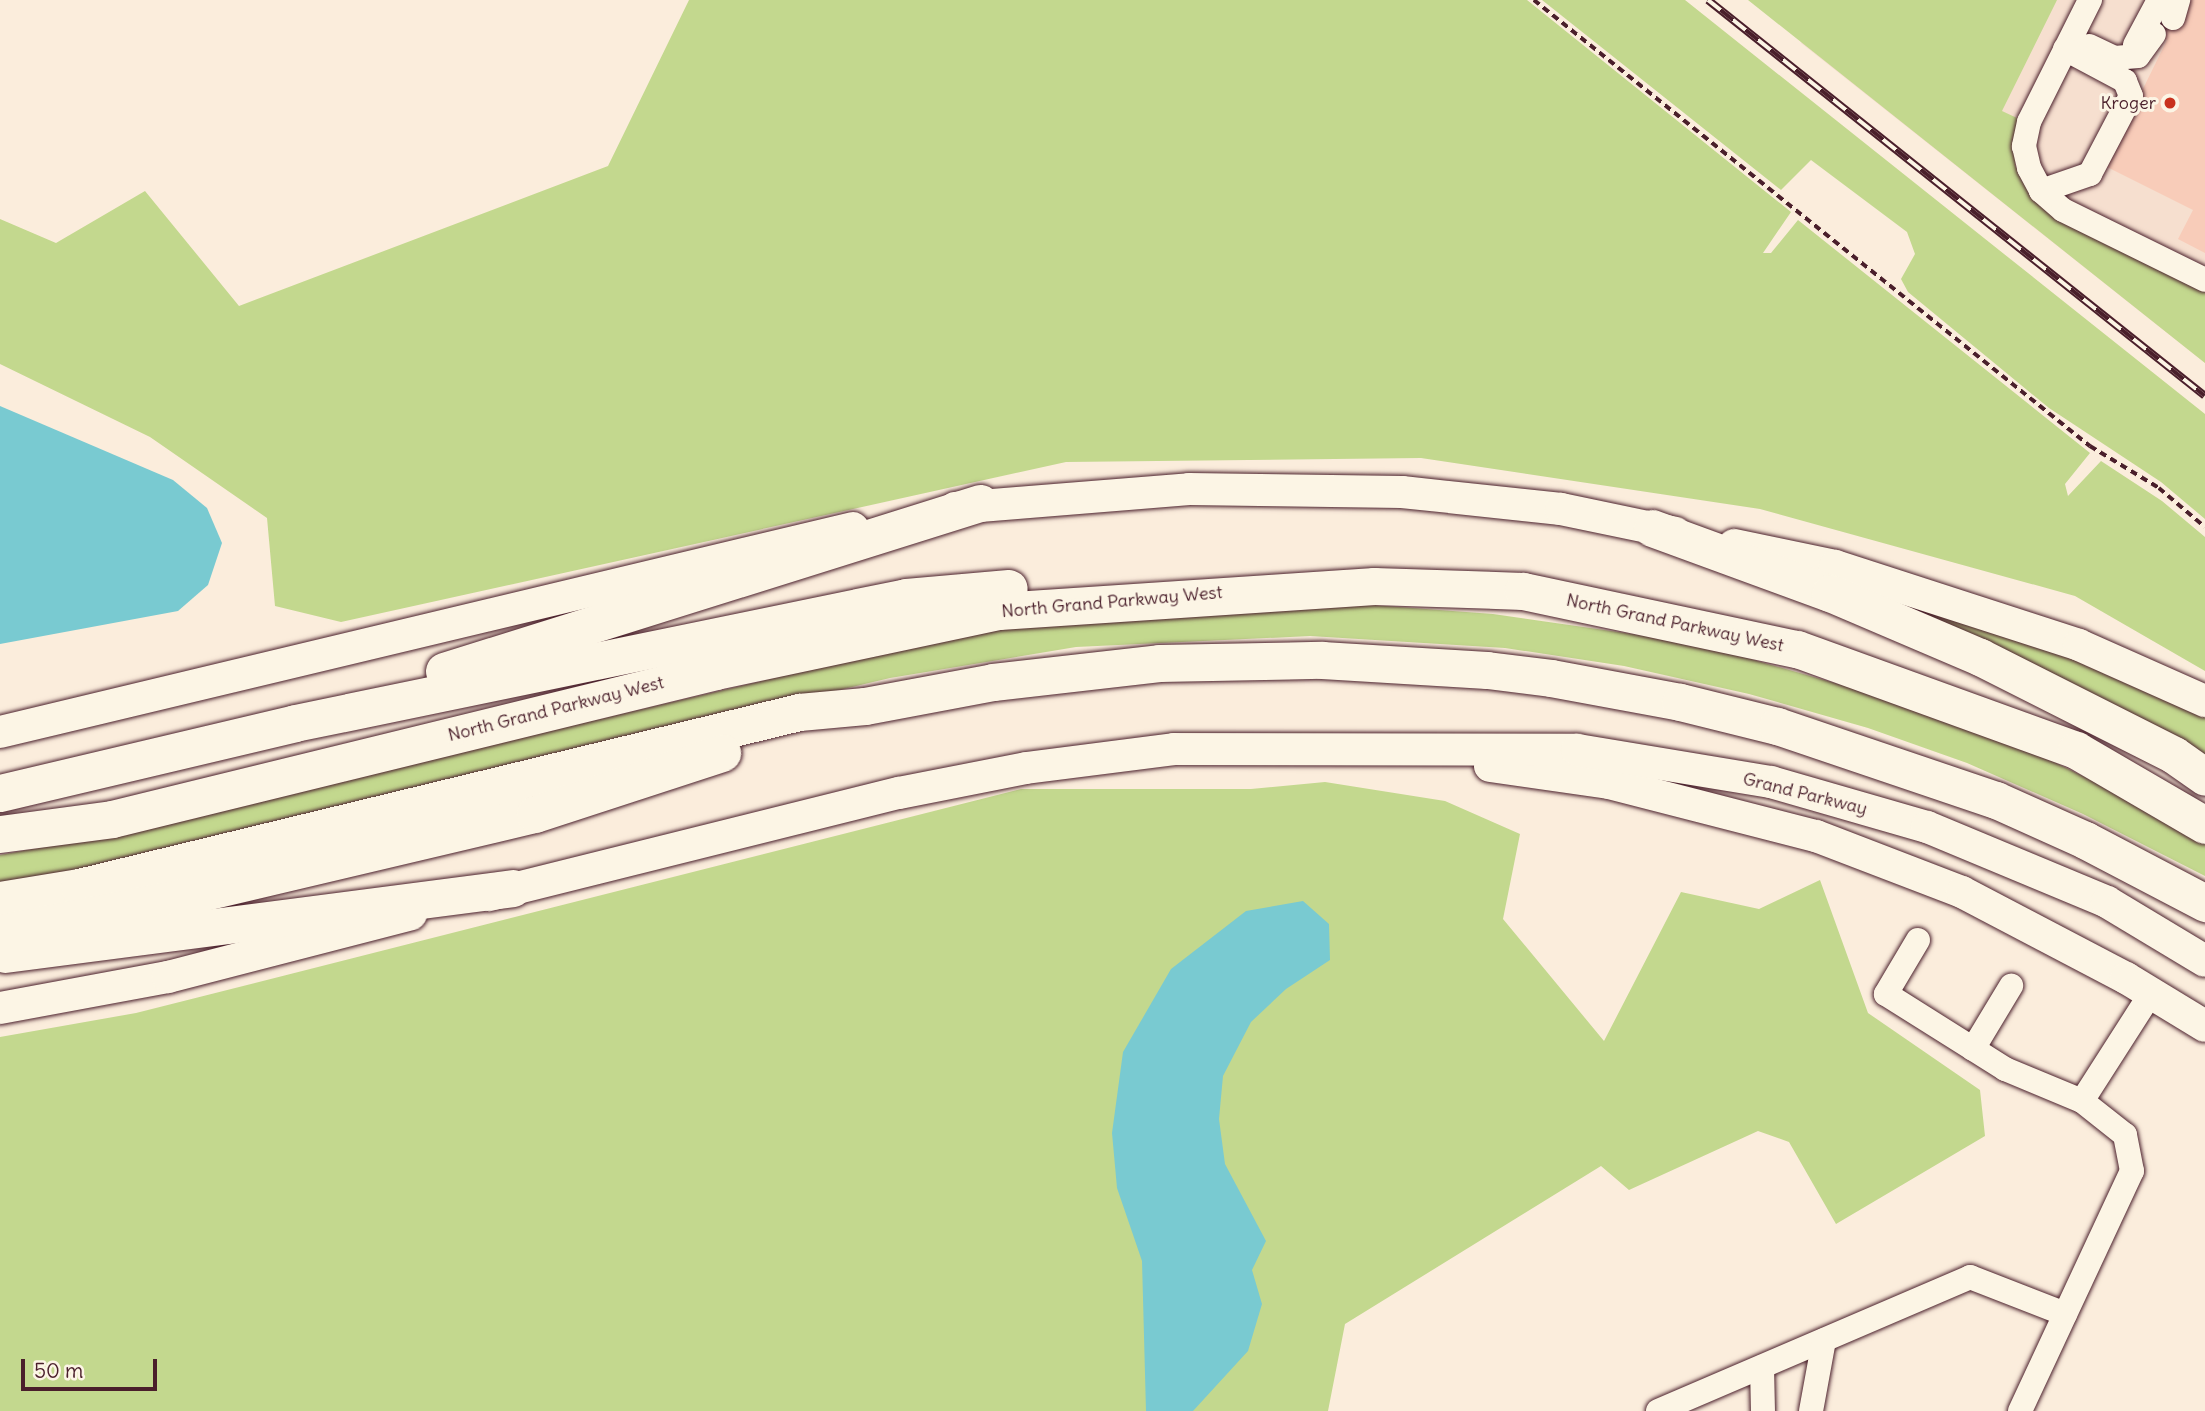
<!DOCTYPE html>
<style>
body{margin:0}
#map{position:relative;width:2205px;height:1411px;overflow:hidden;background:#fbeddc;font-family:Delius,sans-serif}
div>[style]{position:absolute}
.built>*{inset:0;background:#f6dfcf}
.green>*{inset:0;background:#c3d88e}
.water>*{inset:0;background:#79cad1}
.building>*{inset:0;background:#f8ccb9}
.path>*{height:3.5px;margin-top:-1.75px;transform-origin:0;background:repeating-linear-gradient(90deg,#4a1f2b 0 7px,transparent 0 12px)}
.roads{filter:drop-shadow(0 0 2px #4a1f2b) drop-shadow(0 0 2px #4a1f2b)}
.minor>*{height:24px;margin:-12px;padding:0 12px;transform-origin:12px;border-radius:12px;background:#fcf5e5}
.major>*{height:32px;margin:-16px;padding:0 16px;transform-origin:16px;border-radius:16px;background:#fcf5e5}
.highway>*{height:37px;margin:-18.5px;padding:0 18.5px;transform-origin:18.5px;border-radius:18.5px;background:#fcf5e5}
.rail>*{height:8px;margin-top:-4px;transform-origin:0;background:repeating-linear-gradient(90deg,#fcf5e5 0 16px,#4a1f2b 0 32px);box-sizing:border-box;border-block:2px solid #4a1f2b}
.dots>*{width:19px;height:19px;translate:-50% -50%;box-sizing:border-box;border:4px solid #fcf5e5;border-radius:50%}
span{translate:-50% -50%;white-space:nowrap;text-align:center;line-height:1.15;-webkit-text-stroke:6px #fcf5e5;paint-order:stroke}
.poi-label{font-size:18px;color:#4a1f2b}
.right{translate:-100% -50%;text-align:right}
.street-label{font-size:18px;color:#4a1f2b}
.scale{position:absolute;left:21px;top:1359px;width:136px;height:32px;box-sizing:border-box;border:4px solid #4a1f2b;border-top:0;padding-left:9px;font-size:21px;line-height:24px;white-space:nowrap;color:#4a1f2b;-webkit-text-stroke:5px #fcf5e5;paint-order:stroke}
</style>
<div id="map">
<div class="built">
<i style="clip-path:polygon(1823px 0,2205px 0,2205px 363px,1801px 43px)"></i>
</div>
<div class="green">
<i style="clip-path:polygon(689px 0,1527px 0,1791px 212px,1763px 253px,1771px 253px,1798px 220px,2090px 453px,2065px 484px,2068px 496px,2101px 461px,2162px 501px,2205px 537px,2205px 671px,2075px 596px,1760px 509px,1421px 458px,1066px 462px,341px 622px,275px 606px,267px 518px,150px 437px,0 364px,0 219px,56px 243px,145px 191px,239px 306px,608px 166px)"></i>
<i style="clip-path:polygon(1542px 0,1685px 0,2205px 414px,2205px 519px,2161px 482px,2049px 408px,1908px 292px,1901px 279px,1915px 254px,1907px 232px,1811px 160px,1781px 190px)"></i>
<i style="clip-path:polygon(1748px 0,2057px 0,2002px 111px,2017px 118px,2015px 165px,2022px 181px,2205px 291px,2205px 363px)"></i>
<i style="clip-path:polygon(1872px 590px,2002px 629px,2205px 714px,2205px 760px)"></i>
<i style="clip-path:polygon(1359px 604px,1493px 614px,1646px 636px,1740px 656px,1887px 698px,2052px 761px,2205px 836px,2205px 876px,2083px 814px,1967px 763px,1868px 728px,1749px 694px,1624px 666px,1505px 648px,1310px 636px,1076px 647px,890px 678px,0 888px,0 855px,103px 836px,1012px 622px)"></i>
<i style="clip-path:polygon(1325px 782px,1445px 801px,1520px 834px,1503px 919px,1604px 1041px,1681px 892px,1759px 909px,1820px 880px,1868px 1013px,1980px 1090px,1985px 1136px,1836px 1224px,1789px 1142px,1758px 1131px,1629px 1190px,1601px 1166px,1345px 1324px,1328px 1411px,0 1411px,0 1037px,136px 1013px,1021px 789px,1251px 789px)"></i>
</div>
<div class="water">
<i style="clip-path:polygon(0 406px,173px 480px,207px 508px,222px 543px,208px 585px,178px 611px,0 644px)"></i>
<i style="clip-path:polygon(1303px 901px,1329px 924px,1330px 960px,1286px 989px,1251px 1022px,1223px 1076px,1219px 1119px,1225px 1164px,1266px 1241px,1252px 1270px,1262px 1304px,1248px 1351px,1193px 1411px,1146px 1411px,1142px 1261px,1117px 1188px,1112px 1133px,1123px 1052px,1171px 969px,1246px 911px)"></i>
</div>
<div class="building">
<i style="clip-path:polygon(2187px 0,2205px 0,2205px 253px,2178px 239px,2193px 210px,2105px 166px,2167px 40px,2144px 29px)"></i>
</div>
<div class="path">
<i style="left:1534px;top:0;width:713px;rotate:38.74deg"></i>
<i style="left:2090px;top:446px;width:81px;rotate:31.3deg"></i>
<i style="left:2159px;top:488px;width:60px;rotate:40.3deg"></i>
</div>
<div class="roads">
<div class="minor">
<i style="left:2090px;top:0;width:136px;rotate:116.6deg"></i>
<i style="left:2029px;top:122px;width:25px;rotate:102deg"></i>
<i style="left:2024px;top:146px;width:23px;rotate:77deg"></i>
<i style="left:2029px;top:168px;width:26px;rotate:62deg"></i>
<i style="left:2041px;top:191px;width:29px;rotate:41deg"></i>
<i style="left:2063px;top:210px;width:158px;rotate:26.2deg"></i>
<i style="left:2173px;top:18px;width:19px;rotate:-74deg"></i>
<i style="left:2135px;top:45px;width:51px;rotate:-61.9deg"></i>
<i style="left:2089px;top:46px;width:29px;rotate:25deg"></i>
<i style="left:2115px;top:58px;width:23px;rotate:-5deg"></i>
<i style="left:2138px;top:56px;width:27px;rotate:-54deg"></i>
<i style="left:2041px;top:191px;width:52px;rotate:-19.1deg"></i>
<i style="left:2090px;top:174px;width:88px;rotate:-62.3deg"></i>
<i style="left:2131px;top:96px;width:16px;rotate:-112deg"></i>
<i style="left:2125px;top:81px;width:68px;rotate:-151.9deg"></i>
<i style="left:1918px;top:940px;width:63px;rotate:120.7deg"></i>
<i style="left:1886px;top:994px;width:141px;rotate:32.2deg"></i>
<i style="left:2005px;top:1069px;width:83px;rotate:22.6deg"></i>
<i style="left:1973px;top:1049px;width:74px;rotate:-58.9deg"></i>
<i style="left:1762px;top:1367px;width:44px;rotate:88.7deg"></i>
<i style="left:1658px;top:1411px;width:340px;rotate:-23.2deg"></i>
<i style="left:1970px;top:1277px;width:102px;rotate:21.3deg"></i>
<i style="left:1811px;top:1411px;width:72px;rotate:-79.6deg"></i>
<i style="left:2020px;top:1411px;width:265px;rotate:-65deg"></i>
<i style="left:2132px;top:1171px;width:37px;rotate:-101deg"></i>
<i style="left:2125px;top:1135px;width:55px;rotate:-141.7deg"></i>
<i style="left:2082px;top:1101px;width:128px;rotate:-57.4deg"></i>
</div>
<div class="major">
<i style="left:955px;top:508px;width:235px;rotate:-4.6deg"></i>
<i style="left:1189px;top:489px;width:213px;rotate:0.8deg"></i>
<i style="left:1402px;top:492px;width:160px;rotate:6.1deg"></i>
<i style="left:1561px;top:509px;width:117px;rotate:11.8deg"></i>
<i style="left:1734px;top:545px;width:103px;rotate:11.7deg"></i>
<i style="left:1835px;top:566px;width:256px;rotate:17.9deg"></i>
<i style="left:2079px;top:645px;width:138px;rotate:24deg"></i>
<i style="left:0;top:732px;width:877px;rotate:-13.45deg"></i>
<i style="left:1490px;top:766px;width:120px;rotate:8.1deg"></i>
<i style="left:1609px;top:783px;width:214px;rotate:14.4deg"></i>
<i style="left:1816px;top:836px;width:156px;rotate:21deg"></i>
<i style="left:1962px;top:892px;width:185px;rotate:27.7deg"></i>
<i style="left:2126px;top:978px;width:92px;rotate:31.3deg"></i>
<i style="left:489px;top:895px;width:422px;rotate:-14deg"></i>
<i style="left:899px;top:793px;width:129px;rotate:-11.1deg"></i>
<i style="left:1026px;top:768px;width:149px;rotate:-7.3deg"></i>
<i style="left:1174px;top:749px;width:403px;rotate:0.1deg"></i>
<i style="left:1577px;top:750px;width:197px;rotate:9.4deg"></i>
<i style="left:1771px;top:782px;width:162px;rotate:16.1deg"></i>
<i style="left:1927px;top:827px;width:195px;rotate:22.6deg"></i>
<i style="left:2107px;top:902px;width:114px;rotate:31deg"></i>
<i style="left:0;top:1008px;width:171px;rotate:-10.5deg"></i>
<i style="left:168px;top:977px;width:251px;rotate:-14.5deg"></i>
</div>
<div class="highway">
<i style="left:1652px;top:528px;width:189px;rotate:20.1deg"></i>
<i style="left:1830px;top:593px;width:163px;rotate:23.1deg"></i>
<i style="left:1980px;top:657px;width:217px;rotate:26.8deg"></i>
<i style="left:2174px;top:755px;width:38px;rotate:35deg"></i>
<i style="left:444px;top:671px;width:562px;rotate:-17.4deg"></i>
<i style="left:0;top:793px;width:303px;rotate:-13.3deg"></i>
<i style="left:295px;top:723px;width:624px;rotate:-11.65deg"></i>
<i style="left:906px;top:597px;width:103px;rotate:-5deg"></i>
<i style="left:0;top:834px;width:113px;rotate:-7.6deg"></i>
<i style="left:112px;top:819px;width:622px;rotate:-13.77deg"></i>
<i style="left:716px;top:671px;width:289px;rotate:-12deg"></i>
<i style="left:999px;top:611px;width:376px;rotate:-3.8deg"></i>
<i style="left:1374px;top:586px;width:149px;rotate:1.9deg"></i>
<i style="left:1523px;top:591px;width:280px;rotate:12deg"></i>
<i style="left:1797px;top:649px;width:297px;rotate:19.9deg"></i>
<i style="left:2076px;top:750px;width:149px;rotate:30.2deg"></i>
<i style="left:0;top:900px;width:80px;rotate:-9.3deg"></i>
<i style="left:79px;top:887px;width:741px;rotate:-13.66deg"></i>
<i style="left:799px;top:712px;width:66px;rotate:-5.2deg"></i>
<i style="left:865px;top:706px;width:130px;rotate:-10.6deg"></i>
<i style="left:993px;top:682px;width:167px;rotate:-6.5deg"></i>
<i style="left:1159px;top:663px;width:163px;rotate:-1.1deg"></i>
<i style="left:1322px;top:660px;width:165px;rotate:3.5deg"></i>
<i style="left:1487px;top:670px;width:64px;rotate:7.1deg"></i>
<i style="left:1551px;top:678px;width:131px;rotate:10.5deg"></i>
<i style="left:1680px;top:702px;width:100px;rotate:13.9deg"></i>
<i style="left:1777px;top:726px;width:231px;rotate:18.7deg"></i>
<i style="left:1996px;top:800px;width:98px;rotate:24.2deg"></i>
<i style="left:2085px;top:840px;width:136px;rotate:27.7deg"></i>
<i style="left:0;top:933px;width:182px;rotate:-11.1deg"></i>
<i style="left:179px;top:898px;width:366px;rotate:-13.3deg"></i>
<i style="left:535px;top:814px;width:197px;rotate:-18.1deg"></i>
<i style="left:5px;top:954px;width:512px;rotate:-7.4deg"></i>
</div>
</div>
<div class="rail">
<i style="left:1708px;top:0;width:635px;rotate:38.55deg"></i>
</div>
<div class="dots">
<i style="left:2170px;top:103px;background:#c8321e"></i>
</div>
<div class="poi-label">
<span class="right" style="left:2156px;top:103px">Kroger</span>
</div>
<div class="street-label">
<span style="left:1112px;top:602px;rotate:-5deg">North Grand Parkway West</span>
<span style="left:1675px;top:623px;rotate:12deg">North Grand Parkway West</span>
<span style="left:556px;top:709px;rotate:-14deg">North Grand Parkway West</span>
<span style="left:1805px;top:794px;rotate:14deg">Grand Parkway</span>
</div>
<div class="scale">50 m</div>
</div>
